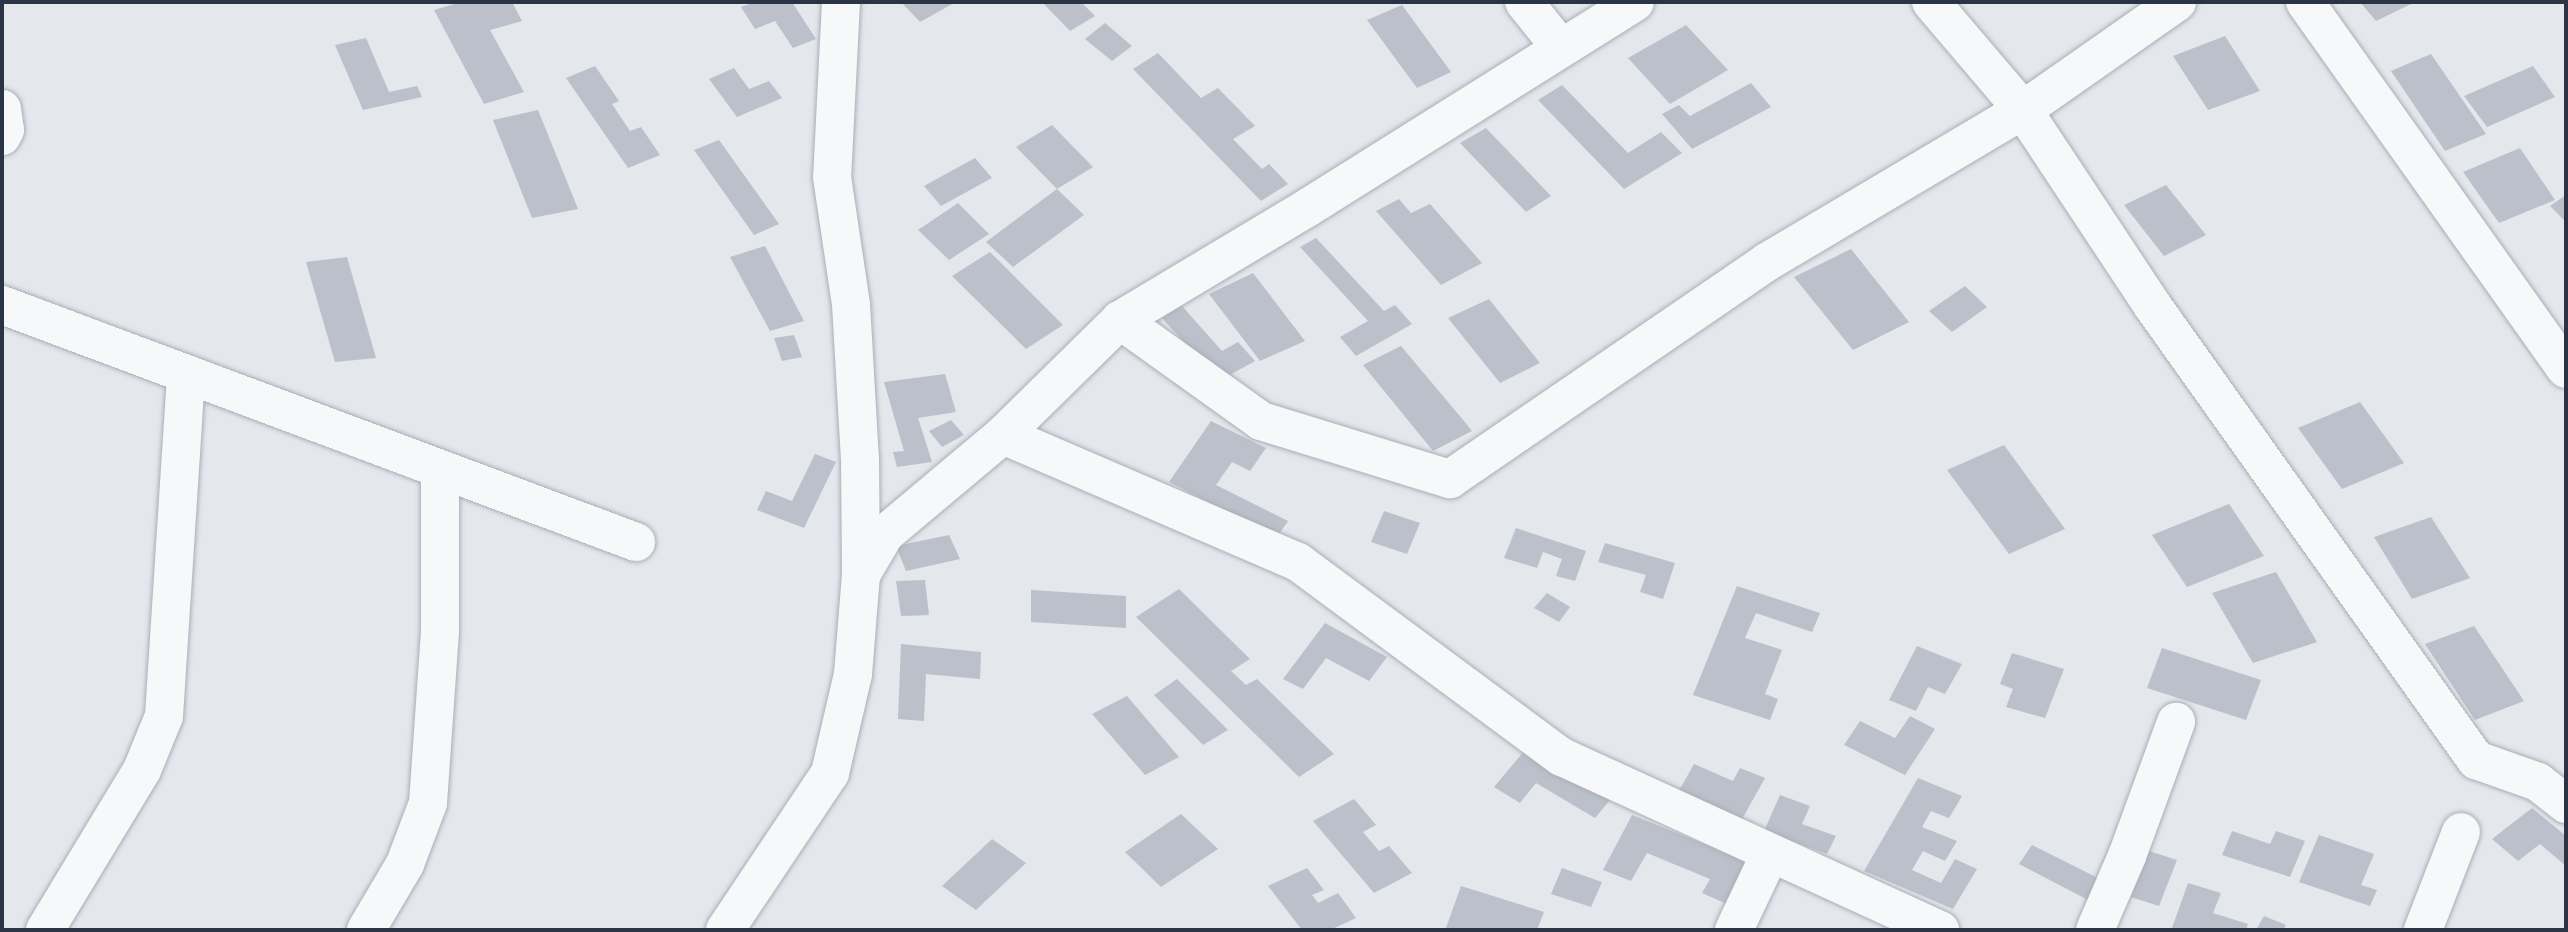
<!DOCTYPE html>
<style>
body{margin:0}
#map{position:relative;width:2568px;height:932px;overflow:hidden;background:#e4e7ec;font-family:Figtree,sans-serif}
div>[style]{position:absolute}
.building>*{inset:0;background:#bbc0ca}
.roads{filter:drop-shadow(0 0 2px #a9aeb7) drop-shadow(0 0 2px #a9aeb7)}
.minor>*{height:38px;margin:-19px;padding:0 19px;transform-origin:19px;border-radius:19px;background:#f7f8fa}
span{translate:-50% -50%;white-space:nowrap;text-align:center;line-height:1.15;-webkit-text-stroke:5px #f4f6f9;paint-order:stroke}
.frame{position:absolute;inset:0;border:4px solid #2b3445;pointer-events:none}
</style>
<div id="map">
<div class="building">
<i style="clip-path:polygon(462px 2px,512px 2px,522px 21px,490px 30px,524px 92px,484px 104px,434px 10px)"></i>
<i style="clip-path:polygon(755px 2px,792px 2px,816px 39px,793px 48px,775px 21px,755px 29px,741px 7px)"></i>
<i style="clip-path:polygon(901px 2px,956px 2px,920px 22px)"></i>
<i style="clip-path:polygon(1042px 2px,1081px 2px,1095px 16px,1070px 31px)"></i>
<i style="clip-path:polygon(2360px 2px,2415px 2px,2376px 21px)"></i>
<i style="clip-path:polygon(1402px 5px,1451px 72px,1417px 88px,1367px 20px)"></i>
<i style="clip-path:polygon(1105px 23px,1132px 46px,1112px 61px,1085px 39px)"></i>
<i style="clip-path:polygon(1686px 25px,1728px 70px,1670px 104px,1628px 58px)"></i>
<i style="clip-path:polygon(2225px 36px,2260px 91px,2208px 110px,2173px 56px)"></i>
<i style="clip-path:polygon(366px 38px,389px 92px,417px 86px,422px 97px,363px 110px,335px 45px)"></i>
<i style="clip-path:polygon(1158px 53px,1201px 98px,1218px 88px,1255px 126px,1233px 139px,1262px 169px,1269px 164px,1288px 184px,1261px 201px,1133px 69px)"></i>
<i style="clip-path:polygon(2431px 54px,2486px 134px,2445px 151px,2391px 71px)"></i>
<i style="clip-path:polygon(595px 66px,619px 101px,612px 104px,630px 131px,641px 127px,660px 155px,628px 168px,566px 78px)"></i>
<i style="clip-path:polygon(2533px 66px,2555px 97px,2487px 127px,2464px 96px)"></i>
<i style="clip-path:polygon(734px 68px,749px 89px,769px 81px,782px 98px,737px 117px,709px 79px)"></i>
<i style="clip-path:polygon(1751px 83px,1771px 107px,1692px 149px,1662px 114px,1679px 105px,1690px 116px)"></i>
<i style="clip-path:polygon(1562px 85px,1628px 153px,1661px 132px,1682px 153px,1624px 189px,1538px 100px)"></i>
<i style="clip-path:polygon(538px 110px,578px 209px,532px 218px,493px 120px)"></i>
<i style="clip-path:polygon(1052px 125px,1093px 167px,1057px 189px,1016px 147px)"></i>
<i style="clip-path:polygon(1486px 128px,1551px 196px,1526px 212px,1460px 143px)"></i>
<i style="clip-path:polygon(719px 140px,779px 224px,754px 235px,694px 150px)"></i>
<i style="clip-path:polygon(2520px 148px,2555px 200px,2499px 223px,2463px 172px)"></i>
<i style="clip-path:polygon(975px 158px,992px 178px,941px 206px,924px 186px)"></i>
<i style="clip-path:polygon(2166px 185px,2206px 235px,2164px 256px,2124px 205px)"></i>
<i style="clip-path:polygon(1057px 189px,1084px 215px,1013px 267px,986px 242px)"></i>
<i style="clip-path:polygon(2566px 195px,2566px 222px,2550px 206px)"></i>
<i style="clip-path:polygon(1399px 199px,1411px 213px,1430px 204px,1482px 263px,1441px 285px,1376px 211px)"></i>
<i style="clip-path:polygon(958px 203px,989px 234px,949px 260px,918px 230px)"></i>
<i style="clip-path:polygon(1316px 238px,1384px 311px,1395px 305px,1412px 324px,1356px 356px,1340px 337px,1368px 321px,1300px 247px)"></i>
<i style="clip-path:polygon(765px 246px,804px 321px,770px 331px,730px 257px)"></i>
<i style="clip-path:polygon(1851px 249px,1909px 322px,1853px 350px,1794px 277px)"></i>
<i style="clip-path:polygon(990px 252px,1063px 325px,1026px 349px,952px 276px)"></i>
<i style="clip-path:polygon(347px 257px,376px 358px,335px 362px,306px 262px)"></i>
<i style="clip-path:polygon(1253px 273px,1305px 341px,1260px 361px,1209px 294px)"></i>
<i style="clip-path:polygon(1965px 286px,1987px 307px,1952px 332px,1929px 311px)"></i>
<i style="clip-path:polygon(1489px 299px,1540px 363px,1500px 383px,1448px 318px)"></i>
<i style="clip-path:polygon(1182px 306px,1222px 351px,1238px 342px,1255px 361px,1219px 381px,1162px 318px)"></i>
<i style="clip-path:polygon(794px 335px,802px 357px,782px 361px,774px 338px)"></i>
<i style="clip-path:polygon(1401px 346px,1469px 427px,1472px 431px,1433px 451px,1363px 365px)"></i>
<i style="clip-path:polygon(945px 374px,956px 412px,918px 418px,932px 462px,897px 467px,893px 452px,904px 451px,884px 382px)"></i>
<i style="clip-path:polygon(2360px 402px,2404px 463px,2342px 489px,2298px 428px)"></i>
<i style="clip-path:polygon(951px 420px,964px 435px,942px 447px,929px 431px)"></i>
<i style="clip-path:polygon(1211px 421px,1266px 448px,1250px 471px,1232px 462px,1216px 485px,1288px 521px,1277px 537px,1169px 482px)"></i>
<i style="clip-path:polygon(2004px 445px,2065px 529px,2009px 554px,1947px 470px)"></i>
<i style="clip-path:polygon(815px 454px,836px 462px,804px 528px,757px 510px,766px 491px,792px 501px)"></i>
<i style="clip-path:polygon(2229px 504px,2264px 556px,2187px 587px,2152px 535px)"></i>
<i style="clip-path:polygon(1384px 511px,1420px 523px,1407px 554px,1371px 542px)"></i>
<i style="clip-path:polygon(2431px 517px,2470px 578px,2412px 599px,2374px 537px)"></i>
<i style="clip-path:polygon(1516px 528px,1586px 551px,1575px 581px,1556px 576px,1562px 559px,1543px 552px,1537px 568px,1504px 558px)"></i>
<i style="clip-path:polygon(949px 535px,960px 559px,906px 571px,896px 546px)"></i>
<i style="clip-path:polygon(1605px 543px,1675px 563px,1663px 599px,1640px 592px,1646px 575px,1598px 562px)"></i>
<i style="clip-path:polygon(2276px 572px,2317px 642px,2253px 663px,2212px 593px)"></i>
<i style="clip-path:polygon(925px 580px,929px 615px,901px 616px,896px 581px)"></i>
<i style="clip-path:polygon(1737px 586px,1820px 613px,1812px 632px,1756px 613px,1745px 638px,1782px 650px,1765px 694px,1778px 699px,1770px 720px,1693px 695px)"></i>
<i style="clip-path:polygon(1179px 589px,1250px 659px,1231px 671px,1246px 685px,1257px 679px,1334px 754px,1299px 777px,1136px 617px)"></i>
<i style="clip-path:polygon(1031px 590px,1126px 596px,1126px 628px,1031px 622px)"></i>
<i style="clip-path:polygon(1547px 593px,1570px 607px,1559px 622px,1534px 608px)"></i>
<i style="clip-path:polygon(1325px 623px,1387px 657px,1369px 681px,1326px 658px,1303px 689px,1283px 679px)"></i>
<i style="clip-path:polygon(2474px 626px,2524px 701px,2475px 720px,2425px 644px)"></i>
<i style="clip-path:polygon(901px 644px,981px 652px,980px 679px,926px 674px,924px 721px,898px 719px)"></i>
<i style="clip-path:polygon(1917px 646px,1962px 664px,1945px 694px,1928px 687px,1916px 711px,1889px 700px)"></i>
<i style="clip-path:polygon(2162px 648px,2261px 680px,2246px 720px,2147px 688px)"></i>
<i style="clip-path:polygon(2012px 653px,2064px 669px,2045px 718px,2006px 707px,2013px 689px,2000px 684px)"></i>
<i style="clip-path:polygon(1177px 679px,1228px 730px,1203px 745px,1154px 695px)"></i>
<i style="clip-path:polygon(1127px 696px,1179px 757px,1145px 775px,1092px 714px)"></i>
<i style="clip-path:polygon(1910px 716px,1935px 729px,1905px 775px,1844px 745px,1860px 721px,1895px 738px)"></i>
<i style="clip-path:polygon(1525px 750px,1610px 800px,1595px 818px,1536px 783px,1520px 803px,1494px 787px)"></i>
<i style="clip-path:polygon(1694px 764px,1733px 781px,1740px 768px,1765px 778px,1741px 821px,1677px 794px)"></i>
<i style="clip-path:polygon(1918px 778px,1962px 796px,1949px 818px,1931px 811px,1922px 827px,1957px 841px,1945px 861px,1923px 851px,1912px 870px,1941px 883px,1955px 859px,1977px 869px,1953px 909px,1864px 871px)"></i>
<i style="clip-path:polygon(1780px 795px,1810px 806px,1802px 824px,1836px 836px,1827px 854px,1764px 831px)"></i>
<i style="clip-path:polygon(1354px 799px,1376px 825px,1363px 832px,1379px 851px,1389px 846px,1412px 873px,1374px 893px,1313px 821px)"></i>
<i style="clip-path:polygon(2532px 808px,2566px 836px,2566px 866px,2540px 844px,2518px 861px,2492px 839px)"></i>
<i style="clip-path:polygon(1181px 814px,1218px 849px,1161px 887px,1125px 852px)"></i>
<i style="clip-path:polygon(1632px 815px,1751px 863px,1729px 905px,1702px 893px,1710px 879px,1647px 853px,1631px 881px,1603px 870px)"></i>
<i style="clip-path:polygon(2232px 831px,2270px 844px,2276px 831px,2305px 841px,2290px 877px,2222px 855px)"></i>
<i style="clip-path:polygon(2319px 835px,2374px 854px,2361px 885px,2377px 890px,2370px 906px,2299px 882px)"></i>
<i style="clip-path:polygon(992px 839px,1026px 863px,976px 910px,942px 886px)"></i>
<i style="clip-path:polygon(2032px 845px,2104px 881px,2090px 901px,2019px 864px)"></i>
<i style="clip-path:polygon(2149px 851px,2177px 860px,2159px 906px,2131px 897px)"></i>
<i style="clip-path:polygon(1307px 868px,1324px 890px,1312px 895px,1318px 903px,1338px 893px,1356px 918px,1330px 930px,1302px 930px,1268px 886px)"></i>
<i style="clip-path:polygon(1562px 868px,1602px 882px,1591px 907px,1551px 894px)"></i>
<i style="clip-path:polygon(2188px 883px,2221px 893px,2213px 913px,2248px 924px,2246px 930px,2172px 928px)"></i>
<i style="clip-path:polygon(1461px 886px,1544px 912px,1537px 930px,1446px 928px)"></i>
<i style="clip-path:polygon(2264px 916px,2286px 925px,2283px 930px,2256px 930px)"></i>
</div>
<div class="roads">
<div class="minor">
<i style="left:841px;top:2px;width:175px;rotate:92.9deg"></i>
<i style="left:832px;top:177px;width:128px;rotate:81.5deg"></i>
<i style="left:851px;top:304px;width:154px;rotate:86.7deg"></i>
<i style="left:860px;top:458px;width:115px;rotate:89.5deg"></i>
<i style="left:1524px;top:2px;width:59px;rotate:51.2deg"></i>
<i style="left:1931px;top:2px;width:142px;rotate:49.6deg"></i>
<i style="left:2023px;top:110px;width:234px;rotate:56.5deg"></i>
<i style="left:2152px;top:305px;width:559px;rotate:54.55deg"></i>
<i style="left:2476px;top:760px;width:66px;rotate:19.5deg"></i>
<i style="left:2538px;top:782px;width:36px;rotate:38deg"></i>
<i style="left:2305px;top:2px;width:450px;rotate:54.6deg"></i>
<i style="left:2px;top:109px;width:21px;rotate:82deg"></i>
<i style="left:5px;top:130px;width:7px;rotate:117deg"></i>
<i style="left:2px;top:305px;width:677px;rotate:20.5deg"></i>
<i style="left:1120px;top:320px;width:173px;rotate:35.6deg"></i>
<i style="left:1261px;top:421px;width:198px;rotate:17.1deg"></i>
<i style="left:1450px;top:479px;width:384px;rotate:-34.4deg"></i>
<i style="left:1767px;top:262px;width:298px;rotate:-30.7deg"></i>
<i style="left:2023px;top:110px;width:188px;rotate:-35deg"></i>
<i style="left:1003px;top:435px;width:321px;rotate:23.3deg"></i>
<i style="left:1298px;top:562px;width:328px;rotate:36.5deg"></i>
<i style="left:1562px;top:757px;width:416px;rotate:24.6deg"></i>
<i style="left:45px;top:930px;width:187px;rotate:-58.8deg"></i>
<i style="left:142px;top:770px;width:58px;rotate:-67.8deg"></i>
<i style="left:164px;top:716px;width:343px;rotate:-86.3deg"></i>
<i style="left:366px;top:930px;width:77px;rotate:-59.4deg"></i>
<i style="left:405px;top:864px;width:65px;rotate:-69.3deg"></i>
<i style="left:428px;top:803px;width:172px;rotate:-86deg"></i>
<i style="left:440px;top:631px;width:162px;rotate:-90deg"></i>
<i style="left:725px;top:930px;width:189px;rotate:-56.2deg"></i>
<i style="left:830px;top:773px;width:102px;rotate:-76.9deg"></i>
<i style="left:853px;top:674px;width:99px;rotate:-85.4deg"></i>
<i style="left:861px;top:575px;width:48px;rotate:-59.7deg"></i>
<i style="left:885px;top:534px;width:154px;rotate:-40deg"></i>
<i style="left:1003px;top:435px;width:164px;rotate:-44.5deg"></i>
<i style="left:1120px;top:320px;width:218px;rotate:-30.9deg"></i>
<i style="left:1307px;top:208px;width:387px;rotate:-32.1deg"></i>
<i style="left:1734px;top:930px;width:84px;rotate:-64.7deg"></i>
<i style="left:2095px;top:930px;width:81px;rotate:-66.6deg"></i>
<i style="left:2127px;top:856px;width:143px;rotate:-69.9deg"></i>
<i style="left:2423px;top:930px;width:105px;rotate:-68.8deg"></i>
</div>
</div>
<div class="frame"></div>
</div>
